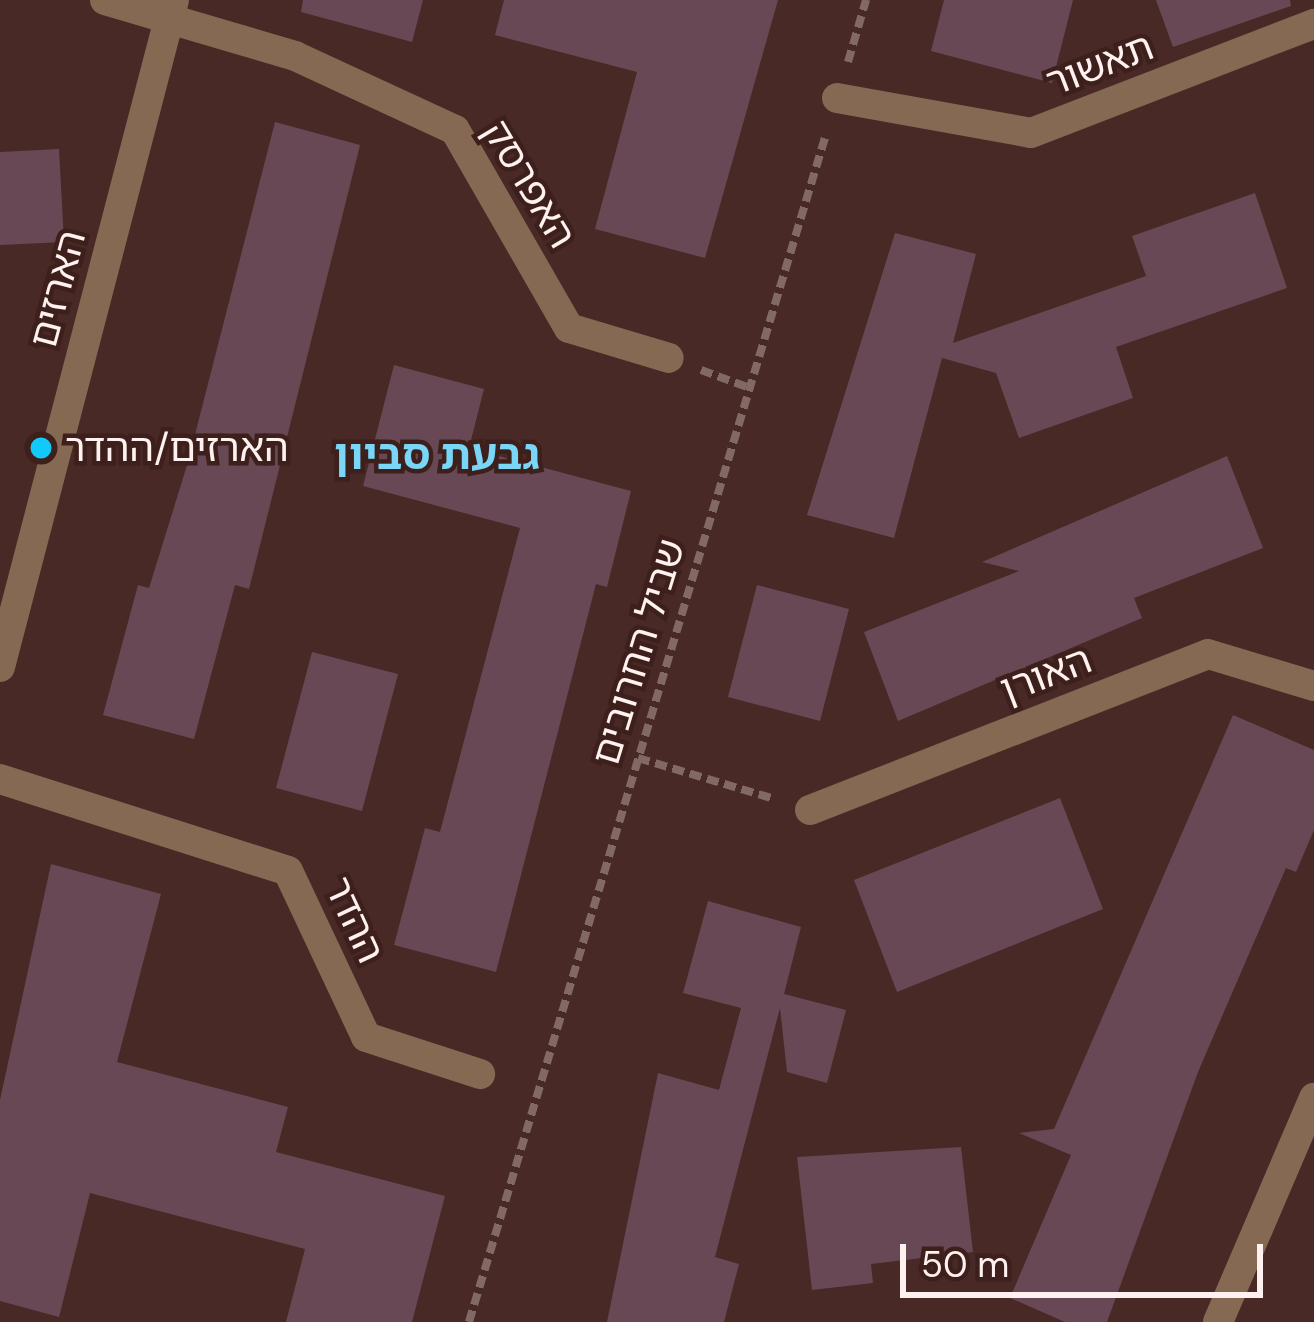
<!DOCTYPE html>
<meta charset="utf-8">
<style>
body{margin:0}
#map{position:relative;width:1314px;height:1322px;overflow:hidden;background:#482925;font-family:"DM Sans","Noto Sans Hebrew",sans-serif}
div>[style]{position:absolute}
.building>*{inset:0;background:#684854}
.path>*{height:8px;margin-top:-4px;transform-origin:0;background:repeating-linear-gradient(90deg,#826966 0 12px,transparent 0 18px)}
.minor>*{height:30px;margin:-15px;padding:0 15px;transform-origin:15px;border-radius:15px;background:#856952}
.tertiary>*{height:30px;margin:-15px;padding:0 15px;transform-origin:15px;border-radius:15px;background:#856952}
.dots>*{width:33px;height:33px;translate:-50% -50%;box-sizing:border-box;border:6px solid #3d1f1b;border-radius:50%}
span{translate:-50% -50%;white-space:nowrap;text-align:center;line-height:1.15;-webkit-text-stroke:9px #3d1f1b;paint-order:stroke}
.street-label{font-size:39px;color:#fef1ef}
.poi-label{font-size:39px;color:#fef1ef}
.left{translate:0 -50%;text-align:left}
.neighbourhood-label{font-size:42px;color:#79d6f7;font-weight:700}
.scale{position:absolute;left:900px;top:1244px;width:363px;height:54px;box-sizing:border-box;border:6px solid #fef1ef;border-top:0;padding-left:15px;font-size:36px;line-height:42px;white-space:nowrap;color:#fef1ef;-webkit-text-stroke:9px #3d1f1b;paint-order:stroke}
</style>
<div id="map">
<div class="building">
<i style="clip-path:polygon(303px 0,423px 0,412px 42px,301px 12px)"></i>
<i style="clip-path:polygon(504px 0,778px 0,705px 258px,595px 229px,637px 72px,495px 35px)"></i>
<i style="clip-path:polygon(944px 0,1073px 0,1052px 83px,931px 51px)"></i>
<i style="clip-path:polygon(1156px 0,1290px 0,1291px 6px,1173px 47px)"></i>
<i style="clip-path:polygon(275px 122px,360px 145px,249px 589px,235px 585px,194px 739px,103px 715px,138px 585px,149px 588px,188px 462px)"></i>
<i style="clip-path:polygon(59px 149px,64px 242px,0 245px,0 152px)"></i>
<i style="clip-path:polygon(1255px 193px,1287px 288px,1116px 347px,1133px 398px,1019px 438px,996px 373px,942px 358px,894px 538px,807px 515px,895px 233px,976px 254px,953px 343px,1146px 276px,1132px 236px)"></i>
<i style="clip-path:polygon(394px 365px,484px 389px,469px 448px,631px 491px,607px 587px,596px 584px,496px 972px,394px 945px,425px 828px,440px 832px,520px 528px,363px 486px)"></i>
<i style="clip-path:polygon(1227px 456px,1263px 548px,1134px 598px,1142px 618px,898px 721px,864px 632px,1019px 571px,982px 562px)"></i>
<i style="clip-path:polygon(757px 585px,849px 609px,820px 721px,728px 697px)"></i>
<i style="clip-path:polygon(312px 652px,398px 674px,362px 811px,276px 788px)"></i>
<i style="clip-path:polygon(1233px 715px,1314px 750px,1314px 830px,1296px 872px,1286px 868px,1198px 1072px,1107px 1322px,1065px 1322px,1010px 1298px,1071px 1155px,1019px 1133px,1054px 1129px)"></i>
<i style="clip-path:polygon(1060px 798px,1103px 909px,897px 992px,854px 880px)"></i>
<i style="clip-path:polygon(51px 864px,161px 894px,117px 1062px,288px 1107px,276px 1152px,445px 1196px,412px 1322px,286px 1322px,305px 1249px,90px 1193px,59px 1317px,0 1301px,0 1100px)"></i>
<i style="clip-path:polygon(708px 901px,801px 927px,784px 994px,846px 1010px,827px 1083px,787px 1072px,780px 1008px,715px 1257px,739px 1264px,724px 1322px,607px 1322px,658px 1073px,719px 1090px,741px 1008px,683px 993px)"></i>
<i style="clip-path:polygon(961px 1147px,973px 1252px,871px 1264px,873px 1283px,812px 1290px,797px 1157px)"></i>
</div>
<div class="path">
<i style="left:848px;top:62px;width:65px;rotate:-73.8deg"></i>
<i style="left:701px;top:370px;width:52px;rotate:20.2deg"></i>
<i style="left:638px;top:758px;width:143px;rotate:16.7deg"></i>
<i style="left:469px;top:1322px;width:1240px;rotate:-73.27deg"></i>
</div>
<div class="minor">
<i style="left:105px;top:0;width:198px;rotate:16.4deg"></i>
<i style="left:295px;top:56px;width:176px;rotate:24.8deg"></i>
<i style="left:455px;top:130px;width:228px;rotate:60.1deg"></i>
<i style="left:569px;top:328px;width:104px;rotate:16.7deg"></i>
<i style="left:837px;top:98px;width:197px;rotate:10.2deg"></i>
<i style="left:1031px;top:133px;width:303px;rotate:-21.1deg"></i>
<i style="left:0;top:779px;width:302px;rotate:17.7deg"></i>
<i style="left:288px;top:871px;width:183px;rotate:64.8deg"></i>
<i style="left:366px;top:1037px;width:120px;rotate:18deg"></i>
<i style="left:810px;top:810px;width:427px;rotate:-21.4deg"></i>
<i style="left:1208px;top:654px;width:111px;rotate:16.8deg"></i>
</div>
<div class="tertiary">
<i style="left:0;top:667px;width:689px;rotate:-75.38deg"></i>
<i style="left:1218px;top:1322px;width:244px;rotate:-66.8deg"></i>
</div>
<div class="dots">
<i style="left:41px;top:448px;background:#11cafa"></i>
</div>
<div class="street-label">
<span style="left:1100px;top:65px;rotate:-21deg">תאשור</span>
<span style="left:529px;top:184px;rotate:59deg">האפרסק</span>
<span style="left:58px;top:289px;rotate:-75deg">הארזים</span>
<span style="left:639px;top:652px;rotate:-73deg">שביל החרובים</span>
<span style="left:1046px;top:675px;rotate:-21deg">האורן</span>
<span style="left:354px;top:920px;rotate:65deg">ההדר</span>
</div>
<div class="poi-label">
<span class="left" style="left:65px;top:448px">הארזים/ההדר</span>
</div>
<div class="neighbourhood-label">
<span style="left:437px;top:455px">גבעת סביון</span>
</div>
<div class="scale">50 m</div>
</div>
